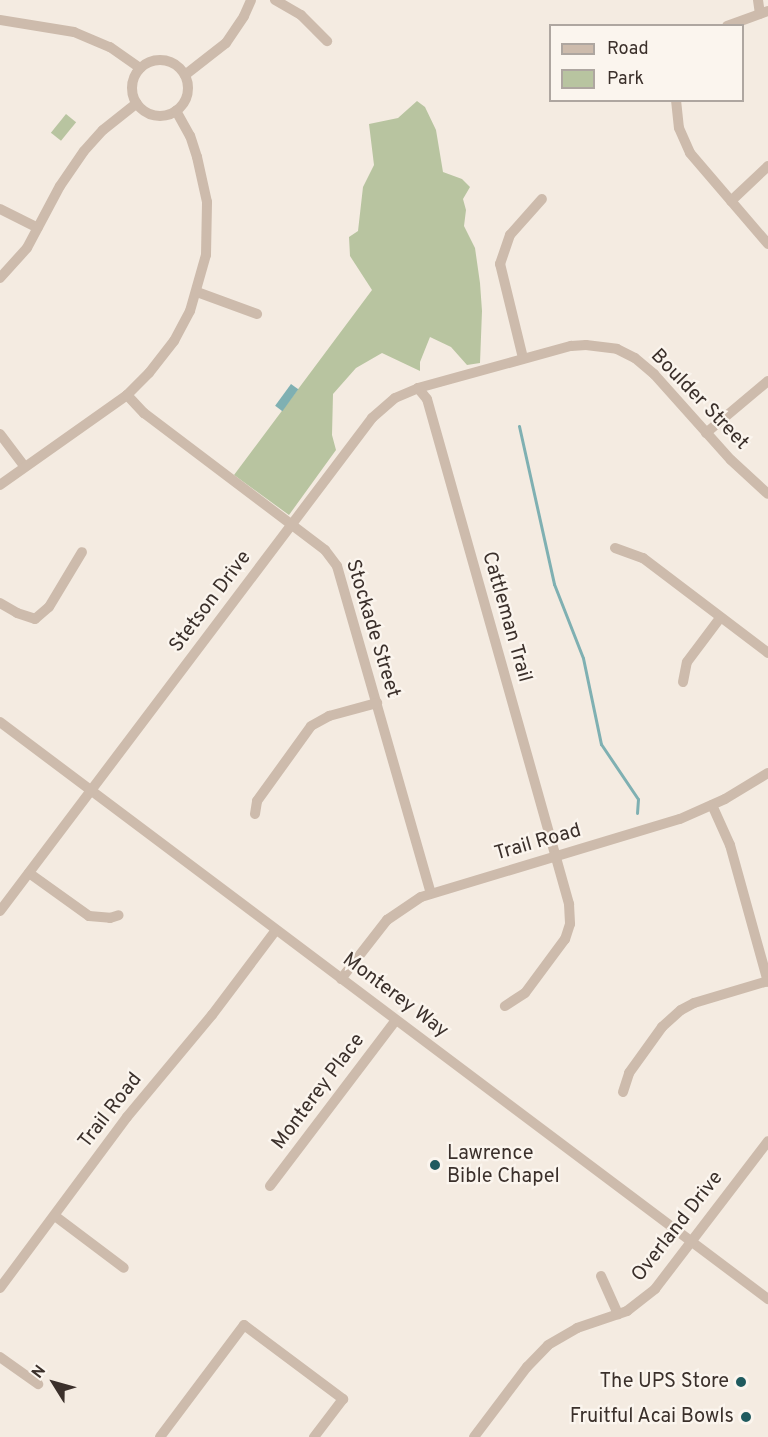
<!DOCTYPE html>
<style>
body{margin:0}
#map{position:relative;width:768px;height:1437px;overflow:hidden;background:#f4ebe1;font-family:Overpass,sans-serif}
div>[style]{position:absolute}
.green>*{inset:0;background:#b8c4a0;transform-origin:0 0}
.water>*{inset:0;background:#7fb0b2;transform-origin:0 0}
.stream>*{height:3px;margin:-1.5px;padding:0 1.5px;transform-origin:1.5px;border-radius:1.5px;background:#7fb0b2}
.minor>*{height:10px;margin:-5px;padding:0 5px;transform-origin:5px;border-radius:5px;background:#cdbbac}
.minor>.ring{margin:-5px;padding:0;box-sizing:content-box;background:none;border:10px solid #cdbbac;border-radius:50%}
.dots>*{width:16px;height:16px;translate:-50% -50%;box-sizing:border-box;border:3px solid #fbf5ee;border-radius:50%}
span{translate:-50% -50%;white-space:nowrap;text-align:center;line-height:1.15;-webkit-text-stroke:4.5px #fbf5ee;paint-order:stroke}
.street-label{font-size:20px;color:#3b302b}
.poi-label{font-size:20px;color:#3b302b}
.left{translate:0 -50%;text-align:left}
.right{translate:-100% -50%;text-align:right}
.legend{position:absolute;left:549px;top:24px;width:195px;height:78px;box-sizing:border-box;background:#fbf5ee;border:2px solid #aea6a0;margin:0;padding:8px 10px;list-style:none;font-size:18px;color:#3b302b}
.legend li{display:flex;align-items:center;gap:12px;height:30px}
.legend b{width:30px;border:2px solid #aea6a0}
.north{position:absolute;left:24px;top:1353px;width:60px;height:60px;-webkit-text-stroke:4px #fbf5ee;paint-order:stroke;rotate:307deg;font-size:16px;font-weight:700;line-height:24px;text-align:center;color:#3b302b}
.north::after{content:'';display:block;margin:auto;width:21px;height:27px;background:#3b302b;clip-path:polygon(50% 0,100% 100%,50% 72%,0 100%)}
</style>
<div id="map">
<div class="green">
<div style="clip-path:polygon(417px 101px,425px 107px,436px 130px,443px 172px,462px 179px,470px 187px,463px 199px,466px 210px,464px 226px,475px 248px,480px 283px,482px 311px,480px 363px,467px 365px,451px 347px,430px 337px,420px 362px,420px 371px,382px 353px,356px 368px,333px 394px,332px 435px,336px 450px,289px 515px,234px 475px,372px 290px,350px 256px,349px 237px,358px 231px,363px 187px,374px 165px,369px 124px,398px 118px)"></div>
<div style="left:66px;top:114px;width:13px;height:24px;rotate:39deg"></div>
</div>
<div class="water">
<div style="left:291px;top:384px;width:9px;height:27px;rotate:36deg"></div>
</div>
<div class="stream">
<div style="left:519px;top:426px;width:162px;rotate:77.5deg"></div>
<div style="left:554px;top:584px;width:79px;rotate:68.6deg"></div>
<div style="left:583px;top:658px;width:88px;rotate:78.2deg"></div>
<div style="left:601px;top:744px;width:66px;rotate:56.1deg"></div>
<div style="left:638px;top:799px;width:14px;rotate:94deg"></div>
</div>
<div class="minor">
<div style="left:275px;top:0;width:30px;rotate:30deg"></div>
<div style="left:301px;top:15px;width:37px;rotate:45deg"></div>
<div style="left:758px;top:0;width:14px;rotate:82deg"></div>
<div style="left:0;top:20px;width:75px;rotate:9.2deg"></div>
<div style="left:74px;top:32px;width:39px;rotate:23deg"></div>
<div style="left:110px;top:47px;width:37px;rotate:35deg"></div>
<div style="left:727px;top:26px;width:44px;rotate:-20.1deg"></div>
<div class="ring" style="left:132px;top:60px;width:46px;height:46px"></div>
<div style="left:185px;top:75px;width:52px;rotate:-38deg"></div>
<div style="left:226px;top:43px;width:32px;rotate:-56deg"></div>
<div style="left:244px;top:16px;width:17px;rotate:-66deg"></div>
<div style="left:676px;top:100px;width:28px;rotate:84deg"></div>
<div style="left:679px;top:128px;width:27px;rotate:66deg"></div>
<div style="left:690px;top:153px;width:120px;rotate:49.4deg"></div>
<div style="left:731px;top:201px;width:51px;rotate:-43.4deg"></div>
<div style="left:0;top:209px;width:42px;rotate:26.6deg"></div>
<div style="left:0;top:278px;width:40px;rotate:-48deg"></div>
<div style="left:27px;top:248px;width:70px;rotate:-62deg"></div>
<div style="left:60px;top:186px;width:42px;rotate:-55.6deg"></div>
<div style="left:84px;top:151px;width:28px;rotate:-48deg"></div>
<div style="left:103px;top:130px;width:43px;rotate:-38.5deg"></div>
<div style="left:197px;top:292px;width:64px;rotate:20.1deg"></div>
<div style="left:523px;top:358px;width:97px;rotate:-103.7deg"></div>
<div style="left:500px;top:264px;width:31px;rotate:-71deg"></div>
<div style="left:510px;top:235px;width:48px;rotate:-48.4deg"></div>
<div style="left:418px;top:388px;width:14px;rotate:51deg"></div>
<div style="left:427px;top:399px;width:525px;rotate:74.29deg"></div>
<div style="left:569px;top:904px;width:20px;rotate:87deg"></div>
<div style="left:570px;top:924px;width:16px;rotate:108deg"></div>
<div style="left:565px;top:939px;width:67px;rotate:126.5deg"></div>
<div style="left:525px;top:993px;width:24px;rotate:147deg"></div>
<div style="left:127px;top:395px;width:25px;rotate:47deg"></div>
<div style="left:144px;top:413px;width:227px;rotate:37.1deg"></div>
<div style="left:325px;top:550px;width:20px;rotate:53deg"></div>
<div style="left:337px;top:566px;width:340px;rotate:74deg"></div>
<div style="left:706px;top:433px;width:81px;rotate:-40deg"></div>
<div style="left:0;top:434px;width:41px;rotate:52.9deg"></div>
<div style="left:0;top:485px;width:156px;rotate:-35.3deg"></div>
<div style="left:127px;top:395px;width:31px;rotate:-45deg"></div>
<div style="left:149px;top:373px;width:41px;rotate:-52deg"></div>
<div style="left:174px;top:341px;width:34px;rotate:-62deg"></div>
<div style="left:190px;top:311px;width:58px;rotate:-74.1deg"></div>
<div style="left:206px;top:255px;width:53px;rotate:-88.9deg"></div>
<div style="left:207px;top:202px;width:46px;rotate:-102.5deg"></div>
<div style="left:197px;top:157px;width:22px;rotate:-108deg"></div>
<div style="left:190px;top:136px;width:29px;rotate:-119deg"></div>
<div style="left:615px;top:548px;width:30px;rotate:20deg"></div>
<div style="left:643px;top:558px;width:157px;rotate:37.2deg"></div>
<div style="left:0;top:603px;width:20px;rotate:30deg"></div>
<div style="left:17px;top:613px;width:19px;rotate:18deg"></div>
<div style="left:35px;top:619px;width:18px;rotate:-41deg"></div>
<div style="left:49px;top:607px;width:64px;rotate:-59deg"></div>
<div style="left:683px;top:682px;width:20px;rotate:-79deg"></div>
<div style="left:687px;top:662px;width:55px;rotate:-53.1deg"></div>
<div style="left:0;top:722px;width:961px;rotate:36.92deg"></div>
<div style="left:712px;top:805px;width:44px;rotate:65.8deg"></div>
<div style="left:730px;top:845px;width:142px;rotate:74.5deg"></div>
<div style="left:255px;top:814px;width:13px;rotate:-81deg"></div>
<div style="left:257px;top:801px;width:92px;rotate:-54.2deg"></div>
<div style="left:311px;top:726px;width:21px;rotate:-29deg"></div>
<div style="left:329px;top:716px;width:50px;rotate:-15.2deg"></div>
<div style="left:29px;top:873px;width:74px;rotate:35.6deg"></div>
<div style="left:89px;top:916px;width:21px;rotate:5deg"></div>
<div style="left:110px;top:918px;width:9px;rotate:-18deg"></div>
<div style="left:0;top:911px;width:618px;rotate:-52.96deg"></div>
<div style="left:372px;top:418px;width:30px;rotate:-41deg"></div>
<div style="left:395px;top:398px;width:25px;rotate:-23deg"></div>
<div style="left:418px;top:388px;width:159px;rotate:-15.4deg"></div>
<div style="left:571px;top:346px;width:15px;rotate:-4deg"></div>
<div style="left:586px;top:345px;width:31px;rotate:7deg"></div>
<div style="left:617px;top:349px;width:20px;rotate:27deg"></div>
<div style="left:635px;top:358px;width:25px;rotate:40deg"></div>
<div style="left:654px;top:374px;width:115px;rotate:48.2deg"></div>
<div style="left:731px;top:460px;width:50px;rotate:42.6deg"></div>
<div style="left:341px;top:979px;width:75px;rotate:-52.1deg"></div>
<div style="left:387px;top:920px;width:41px;rotate:-34.1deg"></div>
<div style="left:421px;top:897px;width:270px;rotate:-16.8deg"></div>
<div style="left:680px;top:819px;width:49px;rotate:-24deg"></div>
<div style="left:725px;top:799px;width:50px;rotate:-31.2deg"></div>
<div style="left:623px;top:1092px;width:20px;rotate:-72deg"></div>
<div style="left:629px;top:1073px;width:57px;rotate:-54.3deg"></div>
<div style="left:662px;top:1027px;width:25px;rotate:-42deg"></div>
<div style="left:681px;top:1010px;width:15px;rotate:-28deg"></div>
<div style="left:694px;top:1003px;width:77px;rotate:-16.6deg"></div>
<div style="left:270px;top:1186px;width:208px;rotate:-52.8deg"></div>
<div style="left:55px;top:1216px;width:86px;rotate:37deg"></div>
<div style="left:601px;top:1276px;width:42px;rotate:65.9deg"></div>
<div style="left:0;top:1288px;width:213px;rotate:-53.4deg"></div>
<div style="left:127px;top:1117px;width:133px;rotate:-50.2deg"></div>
<div style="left:212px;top:1015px;width:106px;rotate:-53deg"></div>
<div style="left:0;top:1357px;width:47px;rotate:35.4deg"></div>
<div style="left:160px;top:1437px;width:140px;rotate:-53.1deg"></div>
<div style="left:244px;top:1325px;width:124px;rotate:36.8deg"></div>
<div style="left:343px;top:1399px;width:48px;rotate:127.3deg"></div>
<div style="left:474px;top:1437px;width:88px;rotate:-52.9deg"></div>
<div style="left:527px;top:1367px;width:30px;rotate:-46deg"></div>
<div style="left:548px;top:1345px;width:34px;rotate:-30deg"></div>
<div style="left:577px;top:1328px;width:53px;rotate:-18.8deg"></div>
<div style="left:627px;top:1311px;width:36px;rotate:-38deg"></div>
<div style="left:655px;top:1289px;width:186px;rotate:-52.6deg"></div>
</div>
<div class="dots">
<div style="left:435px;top:1165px;background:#1f5a5e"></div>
<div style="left:741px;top:1382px;background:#1f5a5e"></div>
<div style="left:746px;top:1417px;background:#1f5a5e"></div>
</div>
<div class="street-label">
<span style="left:699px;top:400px;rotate:46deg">Boulder Street</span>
<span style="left:211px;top:602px;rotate:-53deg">Stetson Drive</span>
<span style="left:506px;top:617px;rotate:74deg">Cattleman Trail</span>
<span style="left:372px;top:629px;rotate:73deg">Stockade Street</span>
<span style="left:538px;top:843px;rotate:-16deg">Trail Road</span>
<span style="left:395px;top:996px;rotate:37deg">Monterey Way</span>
<span style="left:319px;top:1092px;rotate:-53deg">Monterey Place</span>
<span style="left:111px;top:1111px;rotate:-52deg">Trail Road</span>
<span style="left:678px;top:1227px;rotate:-52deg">Overland Drive</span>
</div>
<div class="poi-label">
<span class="left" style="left:447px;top:1166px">Lawrence<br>Bible Chapel</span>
<span class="right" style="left:729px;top:1382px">The UPS Store</span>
<span class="right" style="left:734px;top:1417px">Fruitful Acai Bowls</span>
</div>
<ul class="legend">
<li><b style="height:8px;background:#cdbbac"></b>Road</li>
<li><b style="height:16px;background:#b8c4a0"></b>Park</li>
</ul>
<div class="north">N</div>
</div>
